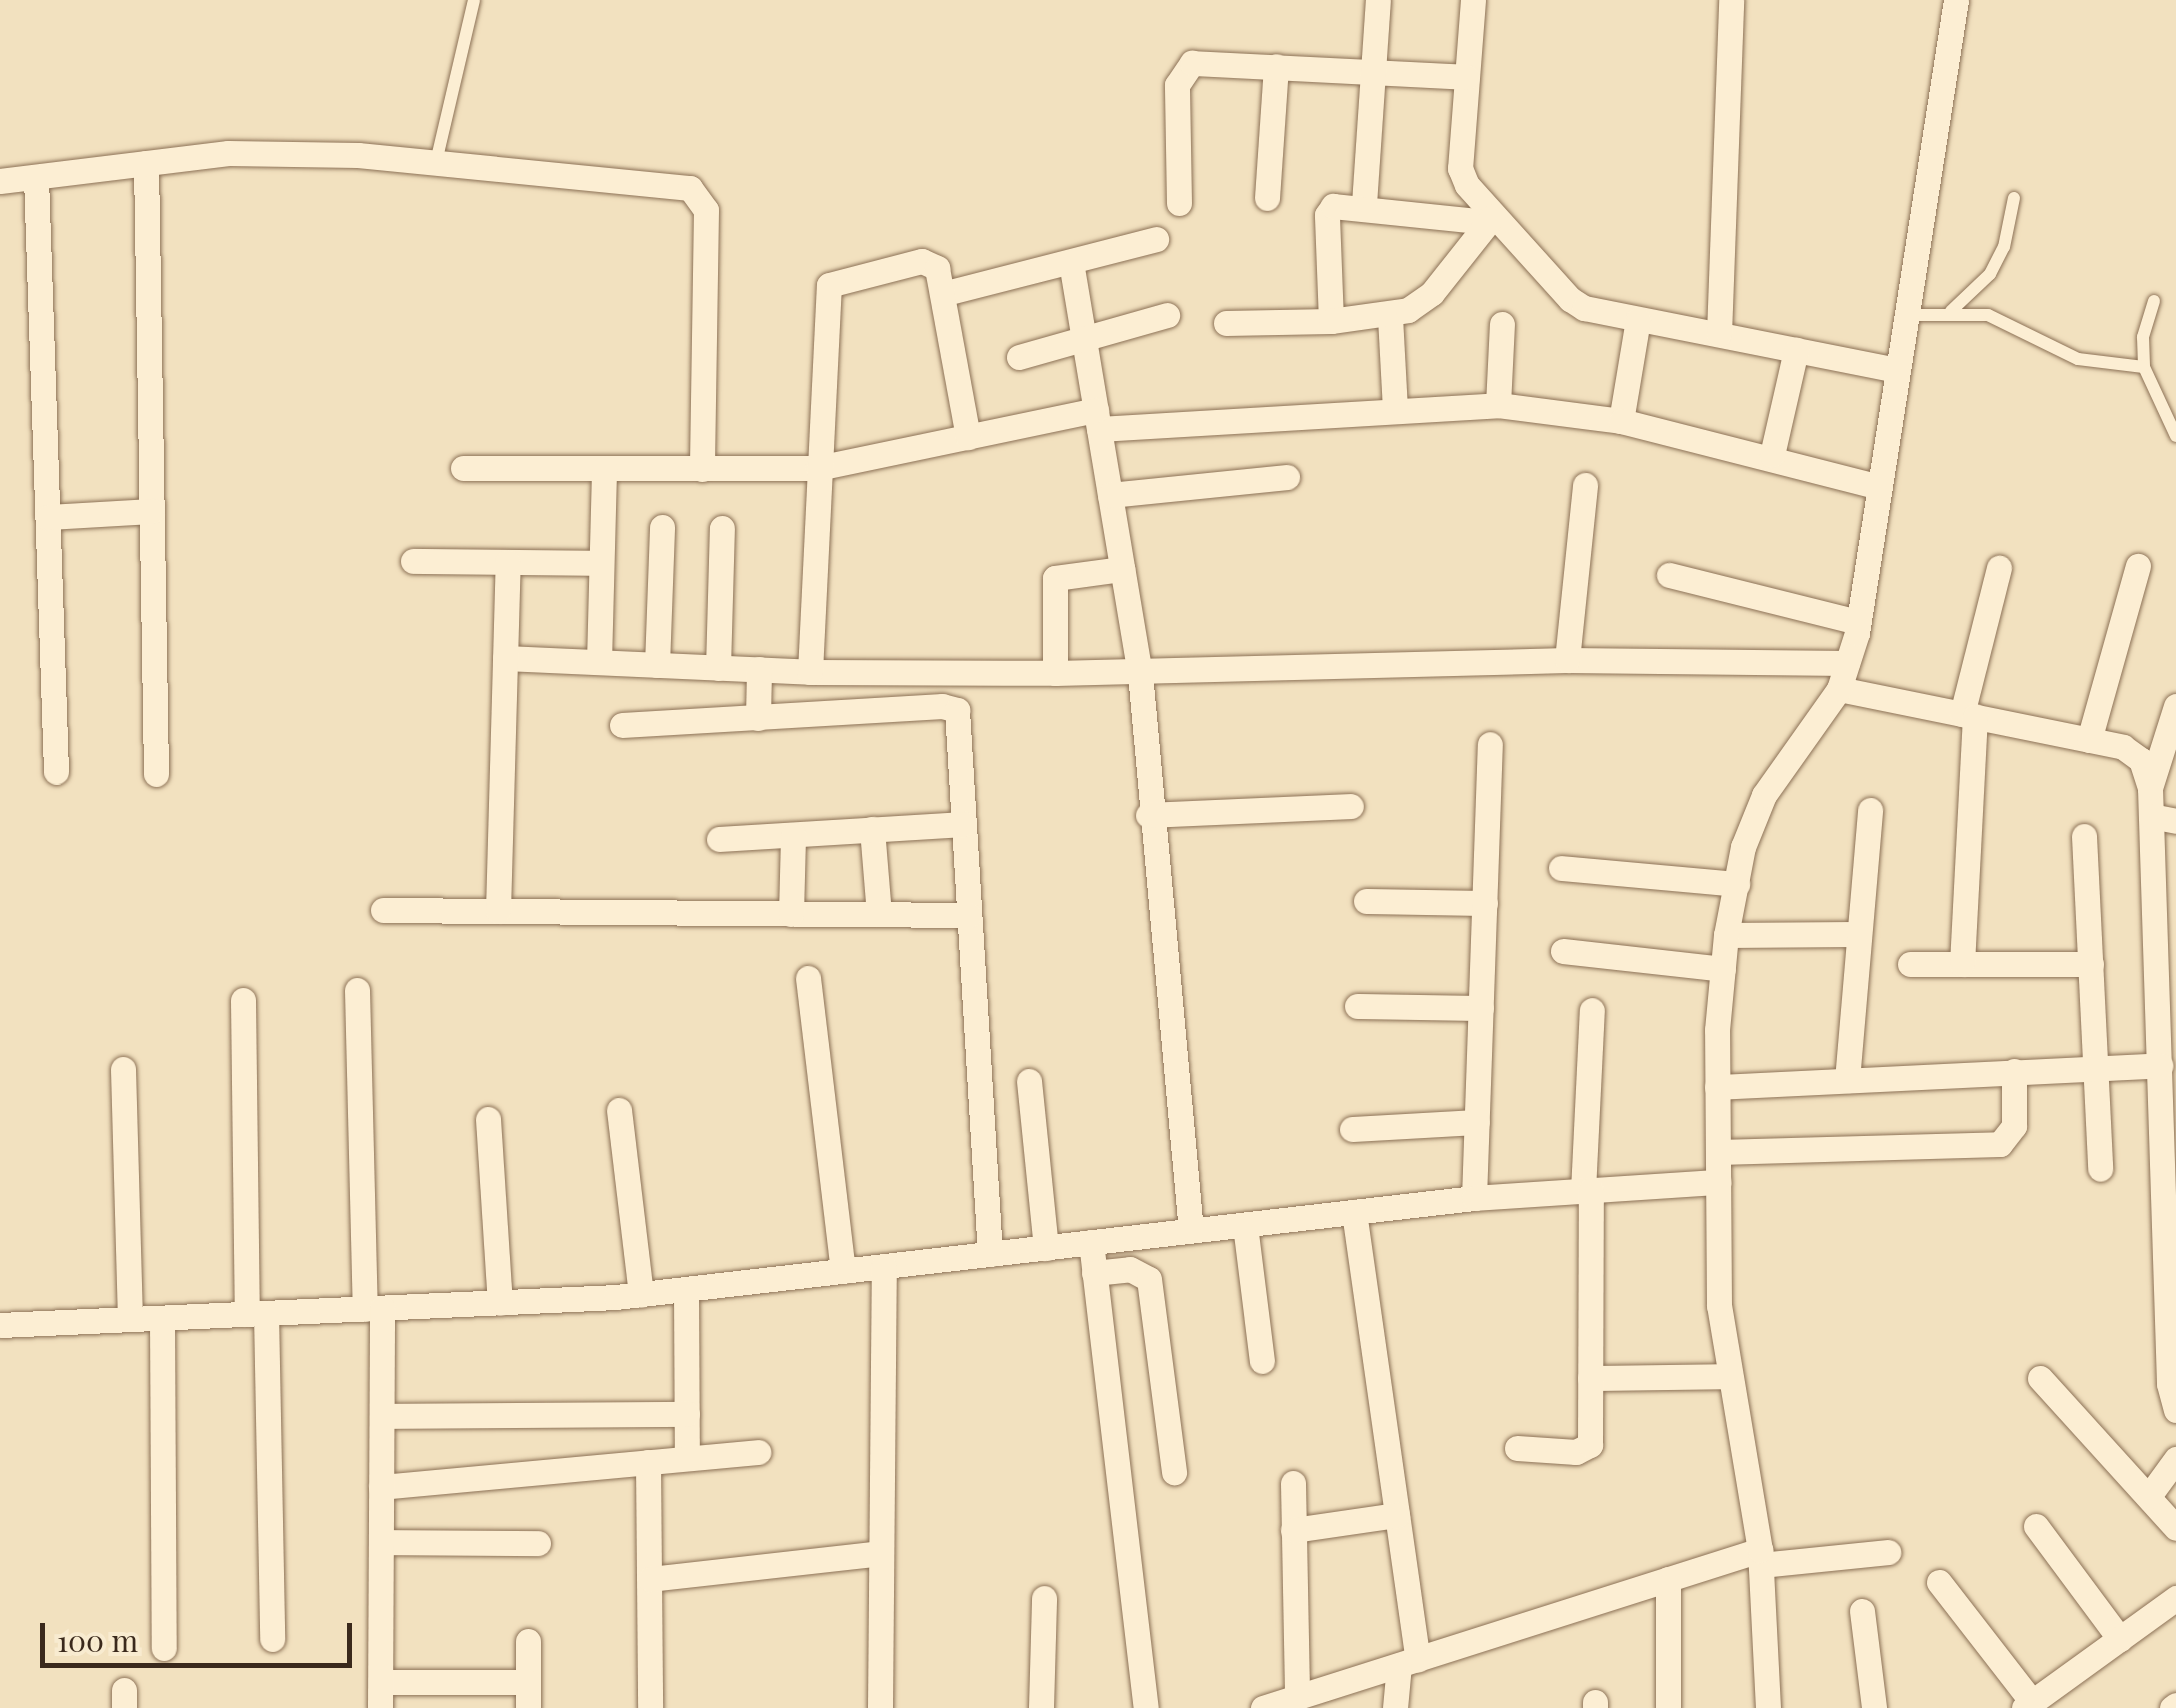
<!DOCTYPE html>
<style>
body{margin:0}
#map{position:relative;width:2176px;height:1708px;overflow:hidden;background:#f2e1bf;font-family:"Playfair Display",serif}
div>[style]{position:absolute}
.roads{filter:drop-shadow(0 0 2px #8c7156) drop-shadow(0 0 2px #8c7156)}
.lane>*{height:12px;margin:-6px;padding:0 6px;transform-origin:6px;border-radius:6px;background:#fceed3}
.street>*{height:25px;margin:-12.5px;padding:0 12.5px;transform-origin:12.5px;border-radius:12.5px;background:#fceed3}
span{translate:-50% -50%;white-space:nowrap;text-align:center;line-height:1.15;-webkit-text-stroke:10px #f8ebd0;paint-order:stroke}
.scale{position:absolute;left:40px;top:1623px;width:312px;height:45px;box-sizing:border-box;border:5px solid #3a291c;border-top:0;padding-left:12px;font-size:30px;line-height:35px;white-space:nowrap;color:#3a291c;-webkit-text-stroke:8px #f8ebd0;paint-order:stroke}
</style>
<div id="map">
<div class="roads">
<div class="lane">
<div style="left:436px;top:162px;width:166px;rotate:-76.8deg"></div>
<div style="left:2154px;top:301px;width:38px;rotate:107deg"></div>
<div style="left:2143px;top:337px;width:30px;rotate:88deg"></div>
<div style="left:2144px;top:367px;width:76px;rotate:65.1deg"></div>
<div style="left:1951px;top:311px;width:54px;rotate:-43.5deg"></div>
<div style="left:1990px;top:274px;width:30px;rotate:-63deg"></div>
<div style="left:2004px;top:247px;width:50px;rotate:-78.5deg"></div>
<div style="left:1907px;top:315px;width:81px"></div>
<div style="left:1988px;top:315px;width:100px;rotate:26.1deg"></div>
<div style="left:2078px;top:359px;width:66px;rotate:6.9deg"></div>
</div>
<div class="street">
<div style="left:1473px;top:0;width:169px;rotate:94.4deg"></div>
<div style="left:1460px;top:168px;width:18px;rotate:68deg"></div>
<div style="left:1467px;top:185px;width:154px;rotate:47.9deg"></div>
<div style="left:1570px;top:299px;width:17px;rotate:33deg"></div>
<div style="left:1584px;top:308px;width:318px;rotate:11.2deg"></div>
<div style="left:146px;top:163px;width:611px;rotate:89.06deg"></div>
<div style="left:36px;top:177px;width:595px;rotate:88.07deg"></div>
<div style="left:0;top:181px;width:230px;rotate:-7deg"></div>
<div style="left:228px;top:153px;width:130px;rotate:0.9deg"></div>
<div style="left:358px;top:155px;width:334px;rotate:5.7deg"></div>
<div style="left:690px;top:188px;width:27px;rotate:54deg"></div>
<div style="left:706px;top:210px;width:259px;rotate:90.9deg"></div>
<div style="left:1267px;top:198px;width:132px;rotate:-86.1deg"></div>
<div style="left:1179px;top:203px;width:118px;rotate:-91deg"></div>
<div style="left:1177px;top:85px;width:27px;rotate:-56deg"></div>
<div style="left:1192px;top:63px;width:275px;rotate:2.9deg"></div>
<div style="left:1364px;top:204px;width:204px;rotate:-86.1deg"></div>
<div style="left:1071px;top:262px;width:417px;rotate:80.5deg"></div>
<div style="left:1140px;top:673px;width:560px;rotate:84.78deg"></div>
<div style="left:946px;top:293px;width:217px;rotate:-14.4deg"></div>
<div style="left:1390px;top:317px;width:93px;rotate:86.9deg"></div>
<div style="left:1331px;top:321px;width:106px;rotate:-92.2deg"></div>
<div style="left:1327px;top:215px;width:11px;rotate:-56deg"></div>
<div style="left:1333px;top:206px;width:156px;rotate:5.9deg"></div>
<div style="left:1226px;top:323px;width:105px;rotate:-1.1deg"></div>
<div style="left:1331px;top:321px;width:78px;rotate:-8.1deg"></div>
<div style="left:1408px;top:310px;width:29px;rotate:-35deg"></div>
<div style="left:1432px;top:293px;width:98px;rotate:-51.6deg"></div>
<div style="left:1719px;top:334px;width:334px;rotate:-87.9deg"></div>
<div style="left:1019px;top:357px;width:154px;rotate:-15.8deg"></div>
<div style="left:1498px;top:405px;width:81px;rotate:-87.2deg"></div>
<div style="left:1621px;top:421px;width:103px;rotate:-80.5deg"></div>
<div style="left:1099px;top:429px;width:400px;rotate:-3.4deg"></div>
<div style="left:1498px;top:405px;width:124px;rotate:7.4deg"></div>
<div style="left:1621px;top:421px;width:266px;rotate:14.3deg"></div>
<div style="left:1772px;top:455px;width:108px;rotate:-77.1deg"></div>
<div style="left:463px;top:468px;width:355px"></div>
<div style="left:818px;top:468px;width:284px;rotate:-11.8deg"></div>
<div style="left:1110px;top:495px;width:178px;rotate:-5.8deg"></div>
<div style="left:48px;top:517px;width:104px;rotate:-3.3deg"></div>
<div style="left:413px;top:561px;width:188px;rotate:0.6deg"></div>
<div style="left:1669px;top:575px;width:195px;rotate:14deg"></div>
<div style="left:505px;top:658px;width:305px;rotate:2.6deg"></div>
<div style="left:810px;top:672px;width:245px;rotate:0.2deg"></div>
<div style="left:1055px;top:673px;width:512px;rotate:-1.45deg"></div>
<div style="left:1567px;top:660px;width:280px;rotate:0.6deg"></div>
<div style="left:1567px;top:660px;width:176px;rotate:-84.1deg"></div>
<div style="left:599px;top:662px;width:194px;rotate:-88.5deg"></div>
<div style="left:657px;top:665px;width:138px;rotate:-87.9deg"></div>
<div style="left:718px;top:668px;width:140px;rotate:-88.4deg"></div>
<div style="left:810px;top:672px;width:387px;rotate:-87.2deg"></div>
<div style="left:829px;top:285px;width:96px;rotate:-14.5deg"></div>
<div style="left:922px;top:261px;width:17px;rotate:25deg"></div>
<div style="left:937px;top:268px;width:172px;rotate:79.6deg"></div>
<div style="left:1055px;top:673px;width:95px;rotate:-90deg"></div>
<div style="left:1055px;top:578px;width:68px;rotate:-7.7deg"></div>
<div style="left:1839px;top:689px;width:290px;rotate:11.5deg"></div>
<div style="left:2123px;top:747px;width:22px;rotate:36deg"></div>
<div style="left:2141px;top:760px;width:29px;rotate:72deg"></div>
<div style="left:2150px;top:788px;width:596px;rotate:88.17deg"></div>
<div style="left:2169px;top:1384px;width:27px;rotate:75deg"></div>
<div style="left:1962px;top:714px;width:151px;rotate:-75.8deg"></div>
<div style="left:758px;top:718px;width:49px;rotate:-88.8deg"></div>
<div style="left:622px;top:725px;width:321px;rotate:-3.4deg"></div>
<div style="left:942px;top:706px;width:16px;rotate:15deg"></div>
<div style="left:957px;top:710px;width:545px;rotate:86.53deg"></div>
<div style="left:2089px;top:740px;width:181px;rotate:-74.3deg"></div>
<div style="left:2150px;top:788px;width:86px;rotate:-72.4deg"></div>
<div style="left:1148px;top:815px;width:203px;rotate:-2.5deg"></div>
<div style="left:2151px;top:816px;width:25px;rotate:11deg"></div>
<div style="left:872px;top:829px;width:85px;rotate:85.3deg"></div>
<div style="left:2084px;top:836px;width:333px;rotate:87.2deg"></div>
<div style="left:719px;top:839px;width:245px;rotate:-3.5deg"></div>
<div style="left:1561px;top:868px;width:177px;rotate:5.2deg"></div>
<div style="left:1366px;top:901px;width:119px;rotate:1deg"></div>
<div style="left:383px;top:910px;width:586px;rotate:0.49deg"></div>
<div style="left:498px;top:911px;width:349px;rotate:-88.4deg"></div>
<div style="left:791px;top:914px;width:79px;rotate:-88.5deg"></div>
<div style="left:1726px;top:935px;width:129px;rotate:-0.4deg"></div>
<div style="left:1563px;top:951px;width:161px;rotate:6.4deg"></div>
<div style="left:1910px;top:964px;width:181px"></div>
<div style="left:1962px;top:964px;width:248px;rotate:-87deg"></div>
<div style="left:808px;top:978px;width:295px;rotate:83.2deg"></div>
<div style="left:357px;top:990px;width:319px;rotate:88.6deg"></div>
<div style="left:243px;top:1000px;width:314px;rotate:89.3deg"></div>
<div style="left:1357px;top:1006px;width:124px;rotate:0.9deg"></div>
<div style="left:123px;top:1069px;width:250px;rotate:88.4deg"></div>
<div style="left:1847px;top:1080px;width:271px;rotate:-85.1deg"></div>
<div style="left:1029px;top:1081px;width:168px;rotate:84.2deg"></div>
<div style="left:1717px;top:1087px;width:444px;rotate:-2.8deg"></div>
<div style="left:619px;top:1110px;width:186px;rotate:83.2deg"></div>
<div style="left:488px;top:1119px;width:184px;rotate:86.3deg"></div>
<div style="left:1352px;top:1129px;width:125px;rotate:-3.2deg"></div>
<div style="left:1718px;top:1152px;width:282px;rotate:-1.6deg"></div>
<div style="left:2000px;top:1144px;width:23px;rotate:-52deg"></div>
<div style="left:2014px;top:1126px;width:55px;rotate:-90deg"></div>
<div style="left:1583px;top:1191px;width:181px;rotate:-87.2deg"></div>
<div style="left:1474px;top:1198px;width:454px;rotate:-88deg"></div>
<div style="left:1354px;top:1212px;width:452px;rotate:81.9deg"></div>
<div style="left:1245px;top:1225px;width:137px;rotate:82.9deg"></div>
<div style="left:1091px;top:1242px;width:469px;rotate:83.3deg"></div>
<div style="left:1094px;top:1273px;width:36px;rotate:-6deg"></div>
<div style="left:1130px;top:1269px;width:21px;rotate:28deg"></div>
<div style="left:1149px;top:1279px;width:195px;rotate:82.6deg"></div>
<div style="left:686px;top:1289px;width:169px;rotate:89.7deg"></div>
<div style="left:266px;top:1313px;width:326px;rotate:88.9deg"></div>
<div style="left:162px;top:1318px;width:330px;rotate:89.7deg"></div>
<div style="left:0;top:1325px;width:617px;rotate:-2.6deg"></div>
<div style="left:616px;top:1297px;width:864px;rotate:-6.58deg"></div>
<div style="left:1474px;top:1198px;width:245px;rotate:-3.8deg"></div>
<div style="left:1590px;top:1378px;width:138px;rotate:-0.8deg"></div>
<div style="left:2040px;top:1378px;width:202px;rotate:47.8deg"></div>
<div style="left:382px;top:1416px;width:305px;rotate:-0.4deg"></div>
<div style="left:1517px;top:1448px;width:59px;rotate:3.9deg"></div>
<div style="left:1576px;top:1452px;width:16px;rotate:-27deg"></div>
<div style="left:1590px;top:1445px;width:255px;rotate:-89.8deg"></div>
<div style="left:648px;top:1462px;width:246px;rotate:89.5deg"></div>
<div style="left:1293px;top:1483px;width:214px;rotate:88.9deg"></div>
<div style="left:381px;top:1487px;width:379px;rotate:-5.3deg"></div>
<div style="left:2149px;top:1496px;width:46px;rotate:-53.9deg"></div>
<div style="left:2036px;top:1526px;width:141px;rotate:53.4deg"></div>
<div style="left:1293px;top:1530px;width:105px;rotate:-8.2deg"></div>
<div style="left:381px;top:1542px;width:157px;rotate:0.4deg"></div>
<div style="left:1761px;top:1565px;width:128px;rotate:-5.8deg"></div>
<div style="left:650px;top:1579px;width:232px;rotate:-6.4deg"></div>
<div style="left:1668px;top:1579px;width:129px;rotate:90deg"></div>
<div style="left:1939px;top:1582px;width:152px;rotate:52.2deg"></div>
<div style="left:1862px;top:1611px;width:98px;rotate:82.9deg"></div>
<div style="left:528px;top:1641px;width:67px;rotate:90deg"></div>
<div style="left:381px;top:1682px;width:147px"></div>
<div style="left:124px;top:1708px;width:18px;rotate:-90deg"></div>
<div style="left:380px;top:1708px;width:400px;rotate:-89.7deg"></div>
<div style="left:880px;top:1708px;width:442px;rotate:-89.5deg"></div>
<div style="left:1041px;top:1708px;width:110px;rotate:-88.4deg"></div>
<div style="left:1263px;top:1708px;width:522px;rotate:-17.64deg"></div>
<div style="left:1395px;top:1708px;width:43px;rotate:-84.7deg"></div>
<div style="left:1595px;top:1708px;width:6px;rotate:-90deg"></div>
<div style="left:1768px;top:1708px;width:158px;rotate:-92.9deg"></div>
<div style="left:1760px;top:1550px;width:247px;rotate:-99.5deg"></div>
<div style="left:1719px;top:1306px;width:276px;rotate:-90.4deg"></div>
<div style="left:1717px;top:1030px;width:95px;rotate:-84.6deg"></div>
<div style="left:1726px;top:935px;width:90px;rotate:-79.1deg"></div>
<div style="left:1743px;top:847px;width:56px;rotate:-68deg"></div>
<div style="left:1764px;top:795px;width:130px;rotate:-54.7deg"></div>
<div style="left:1839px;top:689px;width:59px;rotate:-72.2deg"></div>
<div style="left:1857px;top:633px;width:641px;rotate:-81.11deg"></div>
<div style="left:2024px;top:1708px;width:188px;rotate:-35.9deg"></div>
<div style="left:2172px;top:1708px;width:5px;rotate:-37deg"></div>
</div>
</div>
<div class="scale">100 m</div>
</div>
